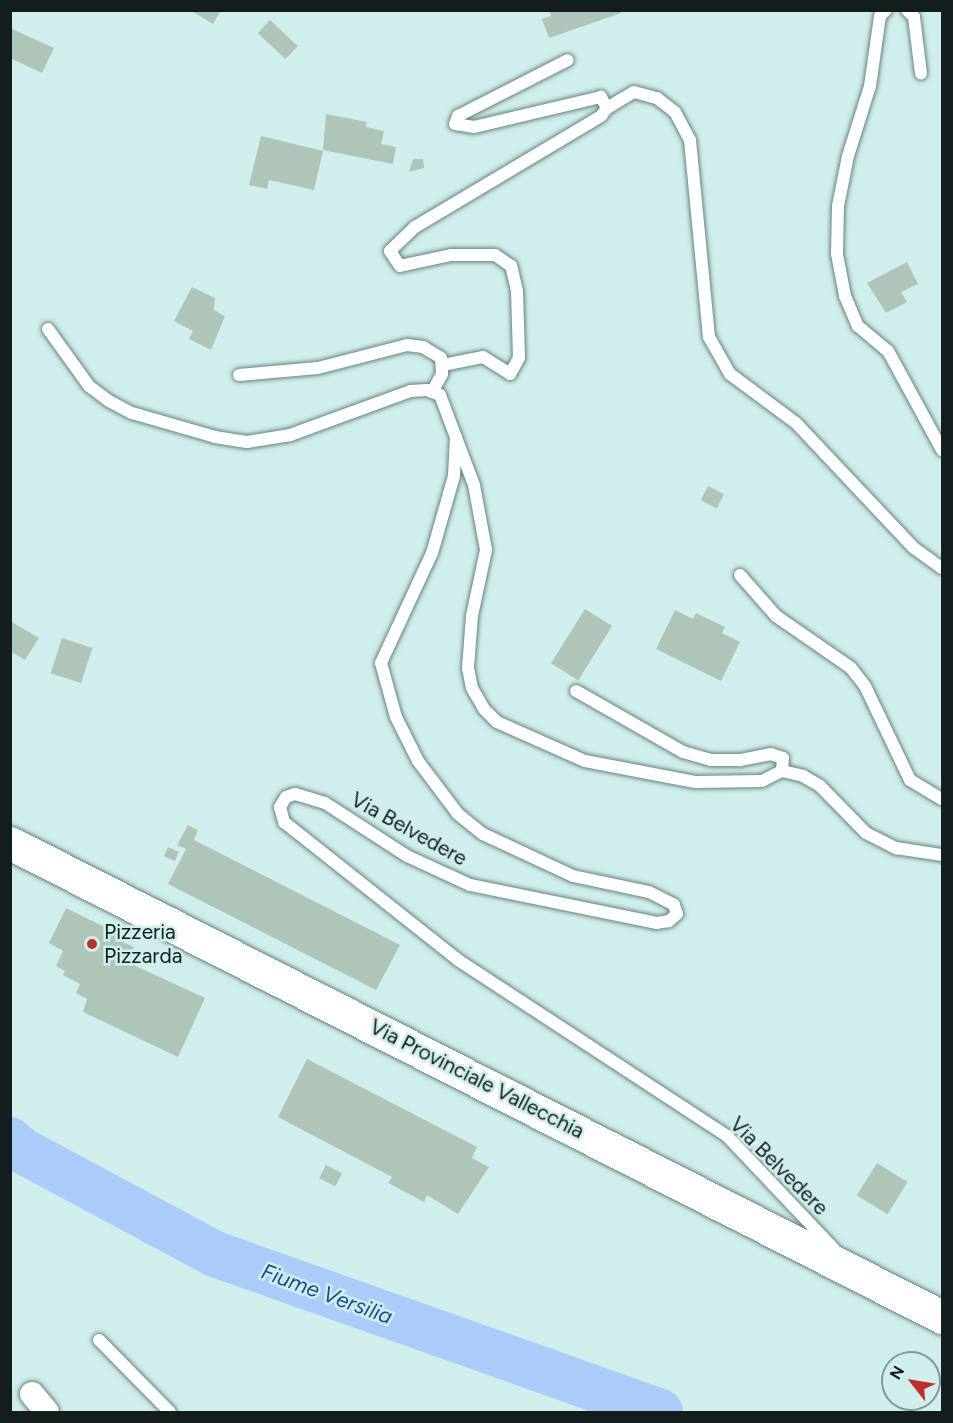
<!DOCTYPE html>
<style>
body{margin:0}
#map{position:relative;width:953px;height:1423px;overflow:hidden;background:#d0eeeb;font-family:Figtree,sans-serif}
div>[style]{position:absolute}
.river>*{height:46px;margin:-23px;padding:0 23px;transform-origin:23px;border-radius:23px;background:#abccf9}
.building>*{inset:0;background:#afc5b7;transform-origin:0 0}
.roads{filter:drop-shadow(0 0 2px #688381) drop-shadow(0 0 2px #688381)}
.lane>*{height:12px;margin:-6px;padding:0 6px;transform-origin:6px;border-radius:6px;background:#fff}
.street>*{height:24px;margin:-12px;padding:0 12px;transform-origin:12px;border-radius:12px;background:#fff}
.secondary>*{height:33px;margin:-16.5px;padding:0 16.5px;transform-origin:16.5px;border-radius:16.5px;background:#fff}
.dots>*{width:16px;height:16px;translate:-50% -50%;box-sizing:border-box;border:3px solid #d0eeeb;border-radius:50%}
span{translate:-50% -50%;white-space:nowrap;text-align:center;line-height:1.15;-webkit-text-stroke:5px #d0eeeb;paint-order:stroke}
.street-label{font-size:21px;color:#131d1d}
.poi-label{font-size:21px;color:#131d1d}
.left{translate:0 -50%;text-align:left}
.water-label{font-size:22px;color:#1a4d8f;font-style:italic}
.frame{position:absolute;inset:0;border:12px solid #131d1d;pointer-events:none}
.north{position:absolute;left:881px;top:1351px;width:60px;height:60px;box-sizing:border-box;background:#d0eeeb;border:2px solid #849a99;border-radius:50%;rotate:301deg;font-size:16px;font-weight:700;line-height:24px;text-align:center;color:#131d1d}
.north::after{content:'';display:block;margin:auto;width:21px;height:27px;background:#be2f2f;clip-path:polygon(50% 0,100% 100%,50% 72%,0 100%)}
</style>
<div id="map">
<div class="river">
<div style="left:10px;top:1140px;width:15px;rotate:42deg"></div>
<div style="left:21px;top:1150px;width:220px;rotate:28.2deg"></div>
<div style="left:215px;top:1254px;width:472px;rotate:19.5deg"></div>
</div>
<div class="building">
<div style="clip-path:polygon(190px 10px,221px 10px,213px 24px)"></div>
<div style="clip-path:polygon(549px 10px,620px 10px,621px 13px,549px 38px,542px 19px,551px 16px)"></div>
<div style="left:270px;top:20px;width:38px;height:18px;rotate:43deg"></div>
<div style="clip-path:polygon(10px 28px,54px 48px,42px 73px,10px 58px)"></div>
<div style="clip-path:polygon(326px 114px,367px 122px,366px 127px,384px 131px,381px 144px,396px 147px,393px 164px,323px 150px)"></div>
<div style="clip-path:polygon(261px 136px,323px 151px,314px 190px,269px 180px,267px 189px,249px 185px)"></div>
<div style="clip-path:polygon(413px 159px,423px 159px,424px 168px,409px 172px)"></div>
<div style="clip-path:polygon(907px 262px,918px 284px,901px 292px,907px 302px,886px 313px,867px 283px)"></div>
<div style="clip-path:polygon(192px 287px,215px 298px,214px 310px,225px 316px,211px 350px,189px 339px,193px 331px,174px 321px)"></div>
<div style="left:708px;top:486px;width:18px;height:16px;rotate:27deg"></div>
<div style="left:585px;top:609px;width:32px;height:64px;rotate:32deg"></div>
<div style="clip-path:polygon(675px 610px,693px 619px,696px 613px,725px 627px,722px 633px,740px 642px,721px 681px,656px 649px)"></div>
<div style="clip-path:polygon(10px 621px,39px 638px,25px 660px,10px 651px)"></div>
<div style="left:62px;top:638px;width:32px;height:37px;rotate:18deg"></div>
<div style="clip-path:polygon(188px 825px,198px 830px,194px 840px,400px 945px,376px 990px,168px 884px,186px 849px,177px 845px)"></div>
<div style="left:168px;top:847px;width:12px;height:10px;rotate:24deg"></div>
<div style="clip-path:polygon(66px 908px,121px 935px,118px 940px,134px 947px,127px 962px,205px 998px,178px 1057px,83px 1012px,87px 999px,76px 993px,80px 984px,63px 975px,65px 971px,56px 966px,63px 951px,49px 943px)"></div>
<div style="clip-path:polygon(307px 1059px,477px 1147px,472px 1158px,489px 1167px,458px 1214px,427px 1195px,424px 1202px,388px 1183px,392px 1177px,278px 1117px)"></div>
<div style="left:877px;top:1163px;width:36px;height:38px;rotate:32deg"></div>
<div style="left:326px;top:1165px;width:18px;height:15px;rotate:27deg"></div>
</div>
<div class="roads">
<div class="lane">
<div style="left:886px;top:10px;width:8px;rotate:135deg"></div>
<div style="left:880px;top:16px;width:71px;rotate:98.1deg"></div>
<div style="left:870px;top:86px;width:73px;rotate:107.4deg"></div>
<div style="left:848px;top:156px;width:51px;rotate:101.3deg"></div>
<div style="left:838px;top:206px;width:48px;rotate:91.2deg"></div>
<div style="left:837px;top:254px;width:43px;rotate:79.2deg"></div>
<div style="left:845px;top:296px;width:33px;rotate:67deg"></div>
<div style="left:858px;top:326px;width:39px;rotate:40deg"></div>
<div style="left:888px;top:351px;width:113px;rotate:61.4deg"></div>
<div style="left:907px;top:10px;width:10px;rotate:45deg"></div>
<div style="left:914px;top:17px;width:57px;rotate:83deg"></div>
<div style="left:607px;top:108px;width:31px;rotate:-31deg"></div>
<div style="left:634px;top:92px;width:24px;rotate:15deg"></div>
<div style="left:657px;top:98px;width:23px;rotate:38deg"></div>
<div style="left:675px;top:112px;width:32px;rotate:62deg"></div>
<div style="left:690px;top:140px;width:198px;rotate:84.5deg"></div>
<div style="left:709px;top:337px;width:43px;rotate:60.4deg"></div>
<div style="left:730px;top:374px;width:82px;rotate:36.6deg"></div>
<div style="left:796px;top:423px;width:172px;rotate:46.7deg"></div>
<div style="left:914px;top:548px;width:34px;rotate:36deg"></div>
<div style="left:48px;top:329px;width:70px;rotate:54.3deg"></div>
<div style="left:89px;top:386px;width:25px;rotate:37deg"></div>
<div style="left:109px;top:401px;width:26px;rotate:28deg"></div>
<div style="left:132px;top:413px;width:86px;rotate:16.1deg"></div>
<div style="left:215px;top:437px;width:32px;rotate:9deg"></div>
<div style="left:247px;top:442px;width:44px;rotate:-9.2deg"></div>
<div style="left:290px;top:435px;width:128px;rotate:-20.1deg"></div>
<div style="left:410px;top:391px;width:17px;rotate:-3deg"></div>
<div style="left:427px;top:390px;width:14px;rotate:21deg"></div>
<div style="left:440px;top:395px;width:96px;rotate:69.3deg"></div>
<div style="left:474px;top:485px;width:66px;rotate:79.5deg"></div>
<div style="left:486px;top:550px;width:67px;rotate:102deg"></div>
<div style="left:472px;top:616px;width:52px;rotate:94.4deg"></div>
<div style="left:468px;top:668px;width:20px;rotate:79deg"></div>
<div style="left:472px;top:688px;width:24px;rotate:60deg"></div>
<div style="left:484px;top:709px;width:18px;rotate:45deg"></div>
<div style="left:497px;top:722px;width:96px;rotate:23.9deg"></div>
<div style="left:585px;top:761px;width:112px;rotate:10.8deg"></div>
<div style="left:695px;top:782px;width:67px;rotate:-0.9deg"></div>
<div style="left:762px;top:781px;width:22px;rotate:-27deg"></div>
<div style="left:782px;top:771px;width:13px;rotate:-86deg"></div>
<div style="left:783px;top:758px;width:13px;rotate:-162deg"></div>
<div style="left:771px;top:754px;width:33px;rotate:169deg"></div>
<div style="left:739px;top:760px;width:28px;rotate:180deg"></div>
<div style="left:711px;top:760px;width:29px;rotate:-164deg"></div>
<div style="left:683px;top:752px;width:123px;rotate:-150.3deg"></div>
<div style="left:443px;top:365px;width:41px;rotate:-11.3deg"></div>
<div style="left:483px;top:357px;width:32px;rotate:32deg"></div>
<div style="left:510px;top:374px;width:18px;rotate:-61deg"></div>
<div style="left:519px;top:358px;width:67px;rotate:-91.7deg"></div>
<div style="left:517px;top:291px;width:26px;rotate:-103deg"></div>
<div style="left:511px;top:266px;width:19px;rotate:-145deg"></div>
<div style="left:495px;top:255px;width:44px;rotate:180deg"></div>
<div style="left:451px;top:255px;width:52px;rotate:167.8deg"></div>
<div style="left:400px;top:266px;width:18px;rotate:-124deg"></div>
<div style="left:390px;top:251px;width:35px;rotate:-44deg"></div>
<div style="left:415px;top:227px;width:217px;rotate:-30.8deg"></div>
<div style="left:601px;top:116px;width:10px;rotate:-53deg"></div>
<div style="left:607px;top:108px;width:13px;rotate:-119deg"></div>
<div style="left:601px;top:97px;width:130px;rotate:166.7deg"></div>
<div style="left:474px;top:127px;width:19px;rotate:-171deg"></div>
<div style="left:455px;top:124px;width:9px;rotate:-69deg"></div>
<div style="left:458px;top:116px;width:123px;rotate:-27deg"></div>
<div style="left:239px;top:375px;width:79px;rotate:-5.1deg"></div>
<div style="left:318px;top:368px;width:92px;rotate:-14.5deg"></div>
<div style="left:407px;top:345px;width:16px;rotate:7deg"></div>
<div style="left:423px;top:347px;width:21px;rotate:31deg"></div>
<div style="left:441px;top:358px;width:16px;rotate:86deg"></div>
<div style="left:442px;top:374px;width:21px;rotate:119deg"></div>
<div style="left:456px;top:437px;width:39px;rotate:93deg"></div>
<div style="left:454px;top:476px;width:80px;rotate:105.9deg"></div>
<div style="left:432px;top:553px;width:121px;rotate:114.9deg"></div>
<div style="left:381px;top:663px;width:56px;rotate:74.5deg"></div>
<div style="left:396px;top:717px;width:49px;rotate:63.4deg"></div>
<div style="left:418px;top:761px;width:66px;rotate:53deg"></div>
<div style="left:458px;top:814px;width:32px;rotate:39deg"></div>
<div style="left:483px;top:834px;width:99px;rotate:25deg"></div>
<div style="left:573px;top:876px;width:78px;rotate:11.9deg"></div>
<div style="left:649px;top:892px;width:28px;rotate:27deg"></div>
<div style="left:674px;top:905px;width:9px;rotate:72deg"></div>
<div style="left:677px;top:914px;width:11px;rotate:139deg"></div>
<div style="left:669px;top:921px;width:12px;rotate:171deg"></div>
<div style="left:657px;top:923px;width:191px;rotate:-168.5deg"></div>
<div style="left:470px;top:885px;width:69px;rotate:-155.3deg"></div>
<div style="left:407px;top:856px;width:98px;rotate:-147.1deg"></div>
<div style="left:325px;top:803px;width:31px;rotate:-163deg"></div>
<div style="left:295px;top:794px;width:9px;rotate:162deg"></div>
<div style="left:286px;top:797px;width:12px;rotate:121deg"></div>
<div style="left:280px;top:807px;width:16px;rotate:75deg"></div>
<div style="left:284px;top:822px;width:222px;rotate:38.4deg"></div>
<div style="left:458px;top:960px;width:321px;rotate:33.2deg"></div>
<div style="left:727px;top:1136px;width:156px;rotate:46.6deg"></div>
<div style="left:740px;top:575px;width:55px;rotate:48.7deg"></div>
<div style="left:776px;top:616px;width:91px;rotate:34.7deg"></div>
<div style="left:851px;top:668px;width:23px;rotate:52deg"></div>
<div style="left:865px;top:686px;width:104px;rotate:64.4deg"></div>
<div style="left:910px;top:780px;width:37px;rotate:31deg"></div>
<div style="left:782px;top:771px;width:22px;rotate:13deg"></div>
<div style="left:803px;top:776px;width:20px;rotate:30deg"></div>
<div style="left:820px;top:786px;width:66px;rotate:45.6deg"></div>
<div style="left:866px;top:833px;width:34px;rotate:27deg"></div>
<div style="left:896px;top:848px;width:47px;rotate:8.7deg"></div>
<div style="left:99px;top:1340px;width:101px;rotate:45.4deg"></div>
</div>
<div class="street">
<div style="left:32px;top:1394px;width:23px;rotate:50deg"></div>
</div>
<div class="secondary">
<div style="left:10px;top:843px;width:1046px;rotate:26.96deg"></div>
</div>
</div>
<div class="dots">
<div style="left:92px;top:944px;background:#be2f2f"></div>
</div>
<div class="street-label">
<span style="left:409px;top:829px;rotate:29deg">Via Belvedere</span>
<span style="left:477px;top:1079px;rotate:27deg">Via Provinciale Vallecchia</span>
<span style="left:779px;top:1166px;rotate:45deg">Via Belvedere</span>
</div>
<div class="poi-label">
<span class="left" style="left:104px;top:944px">Pizzeria<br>Pizzarda</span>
</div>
<div class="water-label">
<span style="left:327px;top:1294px;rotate:20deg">Fiume Versilia</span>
</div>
<div class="frame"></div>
<div class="north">N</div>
</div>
